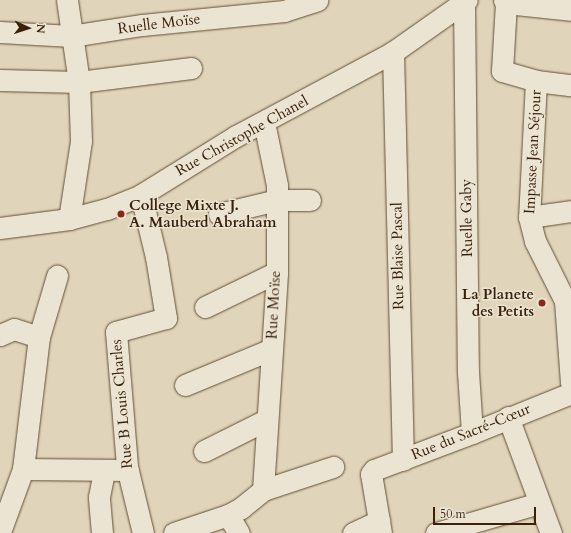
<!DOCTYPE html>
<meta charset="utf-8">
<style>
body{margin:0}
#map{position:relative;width:571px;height:533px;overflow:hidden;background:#e0d5ba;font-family:Cardo,serif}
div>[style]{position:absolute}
.roads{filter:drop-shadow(0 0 1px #634e36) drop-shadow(0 0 1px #634e36)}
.minor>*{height:21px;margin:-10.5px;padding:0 10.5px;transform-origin:10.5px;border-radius:10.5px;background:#ebe4d2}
.dots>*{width:11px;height:11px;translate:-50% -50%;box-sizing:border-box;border:2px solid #ebe4d2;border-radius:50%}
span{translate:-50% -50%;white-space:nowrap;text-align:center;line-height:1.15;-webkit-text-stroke:3px #ebe4d2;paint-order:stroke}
.street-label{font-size:15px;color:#39210a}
.poi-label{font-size:15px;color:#39210a;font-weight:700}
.left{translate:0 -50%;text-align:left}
.right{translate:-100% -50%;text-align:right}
.north{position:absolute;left:8px;top:8px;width:40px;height:40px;-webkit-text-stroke:3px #ebe4d2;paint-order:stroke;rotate:93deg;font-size:11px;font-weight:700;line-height:16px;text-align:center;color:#39210a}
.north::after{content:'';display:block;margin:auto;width:14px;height:18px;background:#39210a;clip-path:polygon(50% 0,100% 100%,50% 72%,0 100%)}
.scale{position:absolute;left:433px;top:507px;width:103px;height:18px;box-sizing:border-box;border:2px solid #39210a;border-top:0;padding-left:5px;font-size:12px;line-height:14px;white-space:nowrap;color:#39210a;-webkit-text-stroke:3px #ebe4d2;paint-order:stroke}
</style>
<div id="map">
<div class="roads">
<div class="minor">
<div style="left:67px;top:0;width:83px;rotate:81.7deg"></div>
<div style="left:79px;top:82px;width:59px;rotate:88.1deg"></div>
<div style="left:81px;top:141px;width:79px;rotate:98.7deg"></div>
<div style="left:504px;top:0;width:4px;rotate:56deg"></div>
<div style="left:506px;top:3px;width:65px;rotate:6.1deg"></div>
<div style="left:464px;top:2px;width:370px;rotate:89.4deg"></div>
<div style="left:468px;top:372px;width:61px;rotate:86.2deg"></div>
<div style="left:506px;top:3px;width:68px;rotate:93.4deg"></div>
<div style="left:502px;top:71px;width:35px;rotate:16deg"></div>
<div style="left:536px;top:81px;width:35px;rotate:7deg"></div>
<div style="left:0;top:32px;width:71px;rotate:3.2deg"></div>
<div style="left:71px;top:36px;width:72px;rotate:-8.8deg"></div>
<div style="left:142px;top:25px;width:143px;rotate:-5.6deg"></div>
<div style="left:284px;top:11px;width:35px;rotate:-18deg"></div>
<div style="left:393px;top:52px;width:408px;rotate:88.6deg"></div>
<div style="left:0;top:80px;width:79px;rotate:1.5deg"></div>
<div style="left:79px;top:82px;width:113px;rotate:-7.1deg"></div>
<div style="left:536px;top:81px;width:136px;rotate:92.9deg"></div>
<div style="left:529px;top:217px;width:25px;rotate:76deg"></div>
<div style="left:535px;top:241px;width:67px;rotate:63.4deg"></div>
<div style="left:565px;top:301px;width:82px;rotate:85.8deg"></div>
<div style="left:141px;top:195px;width:64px;rotate:76.4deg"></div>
<div style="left:156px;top:257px;width:62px;rotate:80.7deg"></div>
<div style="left:166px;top:318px;width:52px;rotate:164.4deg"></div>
<div style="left:116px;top:332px;width:135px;rotate:85.3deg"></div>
<div style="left:127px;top:467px;width:68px;rotate:76.4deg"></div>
<div style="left:219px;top:214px;width:60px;rotate:-13.6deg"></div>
<div style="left:277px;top:200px;width:33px"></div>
<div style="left:529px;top:217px;width:42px;rotate:-8.1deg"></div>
<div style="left:0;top:228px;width:70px;rotate:-7.4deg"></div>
<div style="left:69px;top:219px;width:39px;rotate:-15deg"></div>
<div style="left:107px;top:209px;width:37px;rotate:-22deg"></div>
<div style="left:141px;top:195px;width:112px;rotate:-31.8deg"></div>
<div style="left:236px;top:136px;width:178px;rotate:-28.1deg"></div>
<div style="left:393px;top:52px;width:90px;rotate:-35.1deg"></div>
<div style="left:205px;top:307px;width:80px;rotate:-25.9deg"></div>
<div style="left:0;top:335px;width:15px;rotate:-23deg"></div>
<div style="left:14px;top:329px;width:26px;rotate:18deg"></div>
<div style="left:185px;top:385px;width:94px;rotate:-22.5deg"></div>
<div style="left:508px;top:417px;width:124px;rotate:69.7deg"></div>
<div style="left:204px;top:451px;width:69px;rotate:-26.6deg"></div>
<div style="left:23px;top:469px;width:105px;rotate:0.5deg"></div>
<div style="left:263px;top:490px;width:218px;rotate:-86.3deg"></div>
<div style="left:277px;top:272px;width:87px;rotate:-90deg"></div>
<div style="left:277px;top:185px;width:64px;rotate:-101.7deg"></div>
<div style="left:228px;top:515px;width:21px;rotate:59deg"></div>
<div style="left:0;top:532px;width:67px;rotate:-69.9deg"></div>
<div style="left:23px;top:469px;width:133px;rotate:-83.1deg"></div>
<div style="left:39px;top:337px;width:64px;rotate:-73.6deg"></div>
<div style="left:102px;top:533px;width:36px;rotate:-95deg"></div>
<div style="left:99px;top:497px;width:26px;rotate:-79deg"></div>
<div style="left:174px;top:533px;width:57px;rotate:-18.4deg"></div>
<div style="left:228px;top:515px;width:15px;rotate:-28deg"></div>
<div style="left:241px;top:508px;width:28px;rotate:-39deg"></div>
<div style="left:263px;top:490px;width:74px;rotate:-18.2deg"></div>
<div style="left:353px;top:533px;width:29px;rotate:-25deg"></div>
<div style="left:381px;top:533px;width:60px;rotate:-99.6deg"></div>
<div style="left:371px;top:474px;width:5px;rotate:-53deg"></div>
<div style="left:374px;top:470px;width:105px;rotate:-20.7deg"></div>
<div style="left:472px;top:433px;width:107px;rotate:-22deg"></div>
<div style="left:436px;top:533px;width:107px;rotate:-16.2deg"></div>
</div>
</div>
<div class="dots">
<div style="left:121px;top:214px;background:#8f2418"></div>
<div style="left:542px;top:303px;background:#8f2418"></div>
</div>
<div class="street-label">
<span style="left:159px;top:24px;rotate:-7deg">Ruelle Moïse</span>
<span style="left:242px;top:136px;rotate:-29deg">Rue Christophe Chanel</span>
<span style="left:533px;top:152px;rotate:-87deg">Impasse Jean Séjour</span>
<span style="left:467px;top:218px;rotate:-91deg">Ruelle Gaby</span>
<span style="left:398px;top:256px;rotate:-91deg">Rue Blaise Pascal</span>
<span style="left:274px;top:305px;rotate:-87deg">Rue Moïse</span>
<span style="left:122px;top:404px;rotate:-95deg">Rue B Louis Charles</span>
<span style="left:471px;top:432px;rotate:-22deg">Rue du Sacré-Cœur</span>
</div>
<div class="poi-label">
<span class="left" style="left:129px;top:214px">College Mixte J.<br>A. Mauberd Abraham</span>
<span class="right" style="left:534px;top:303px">La Planete<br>des Petits</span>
</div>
<div class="north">N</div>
<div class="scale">50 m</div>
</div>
